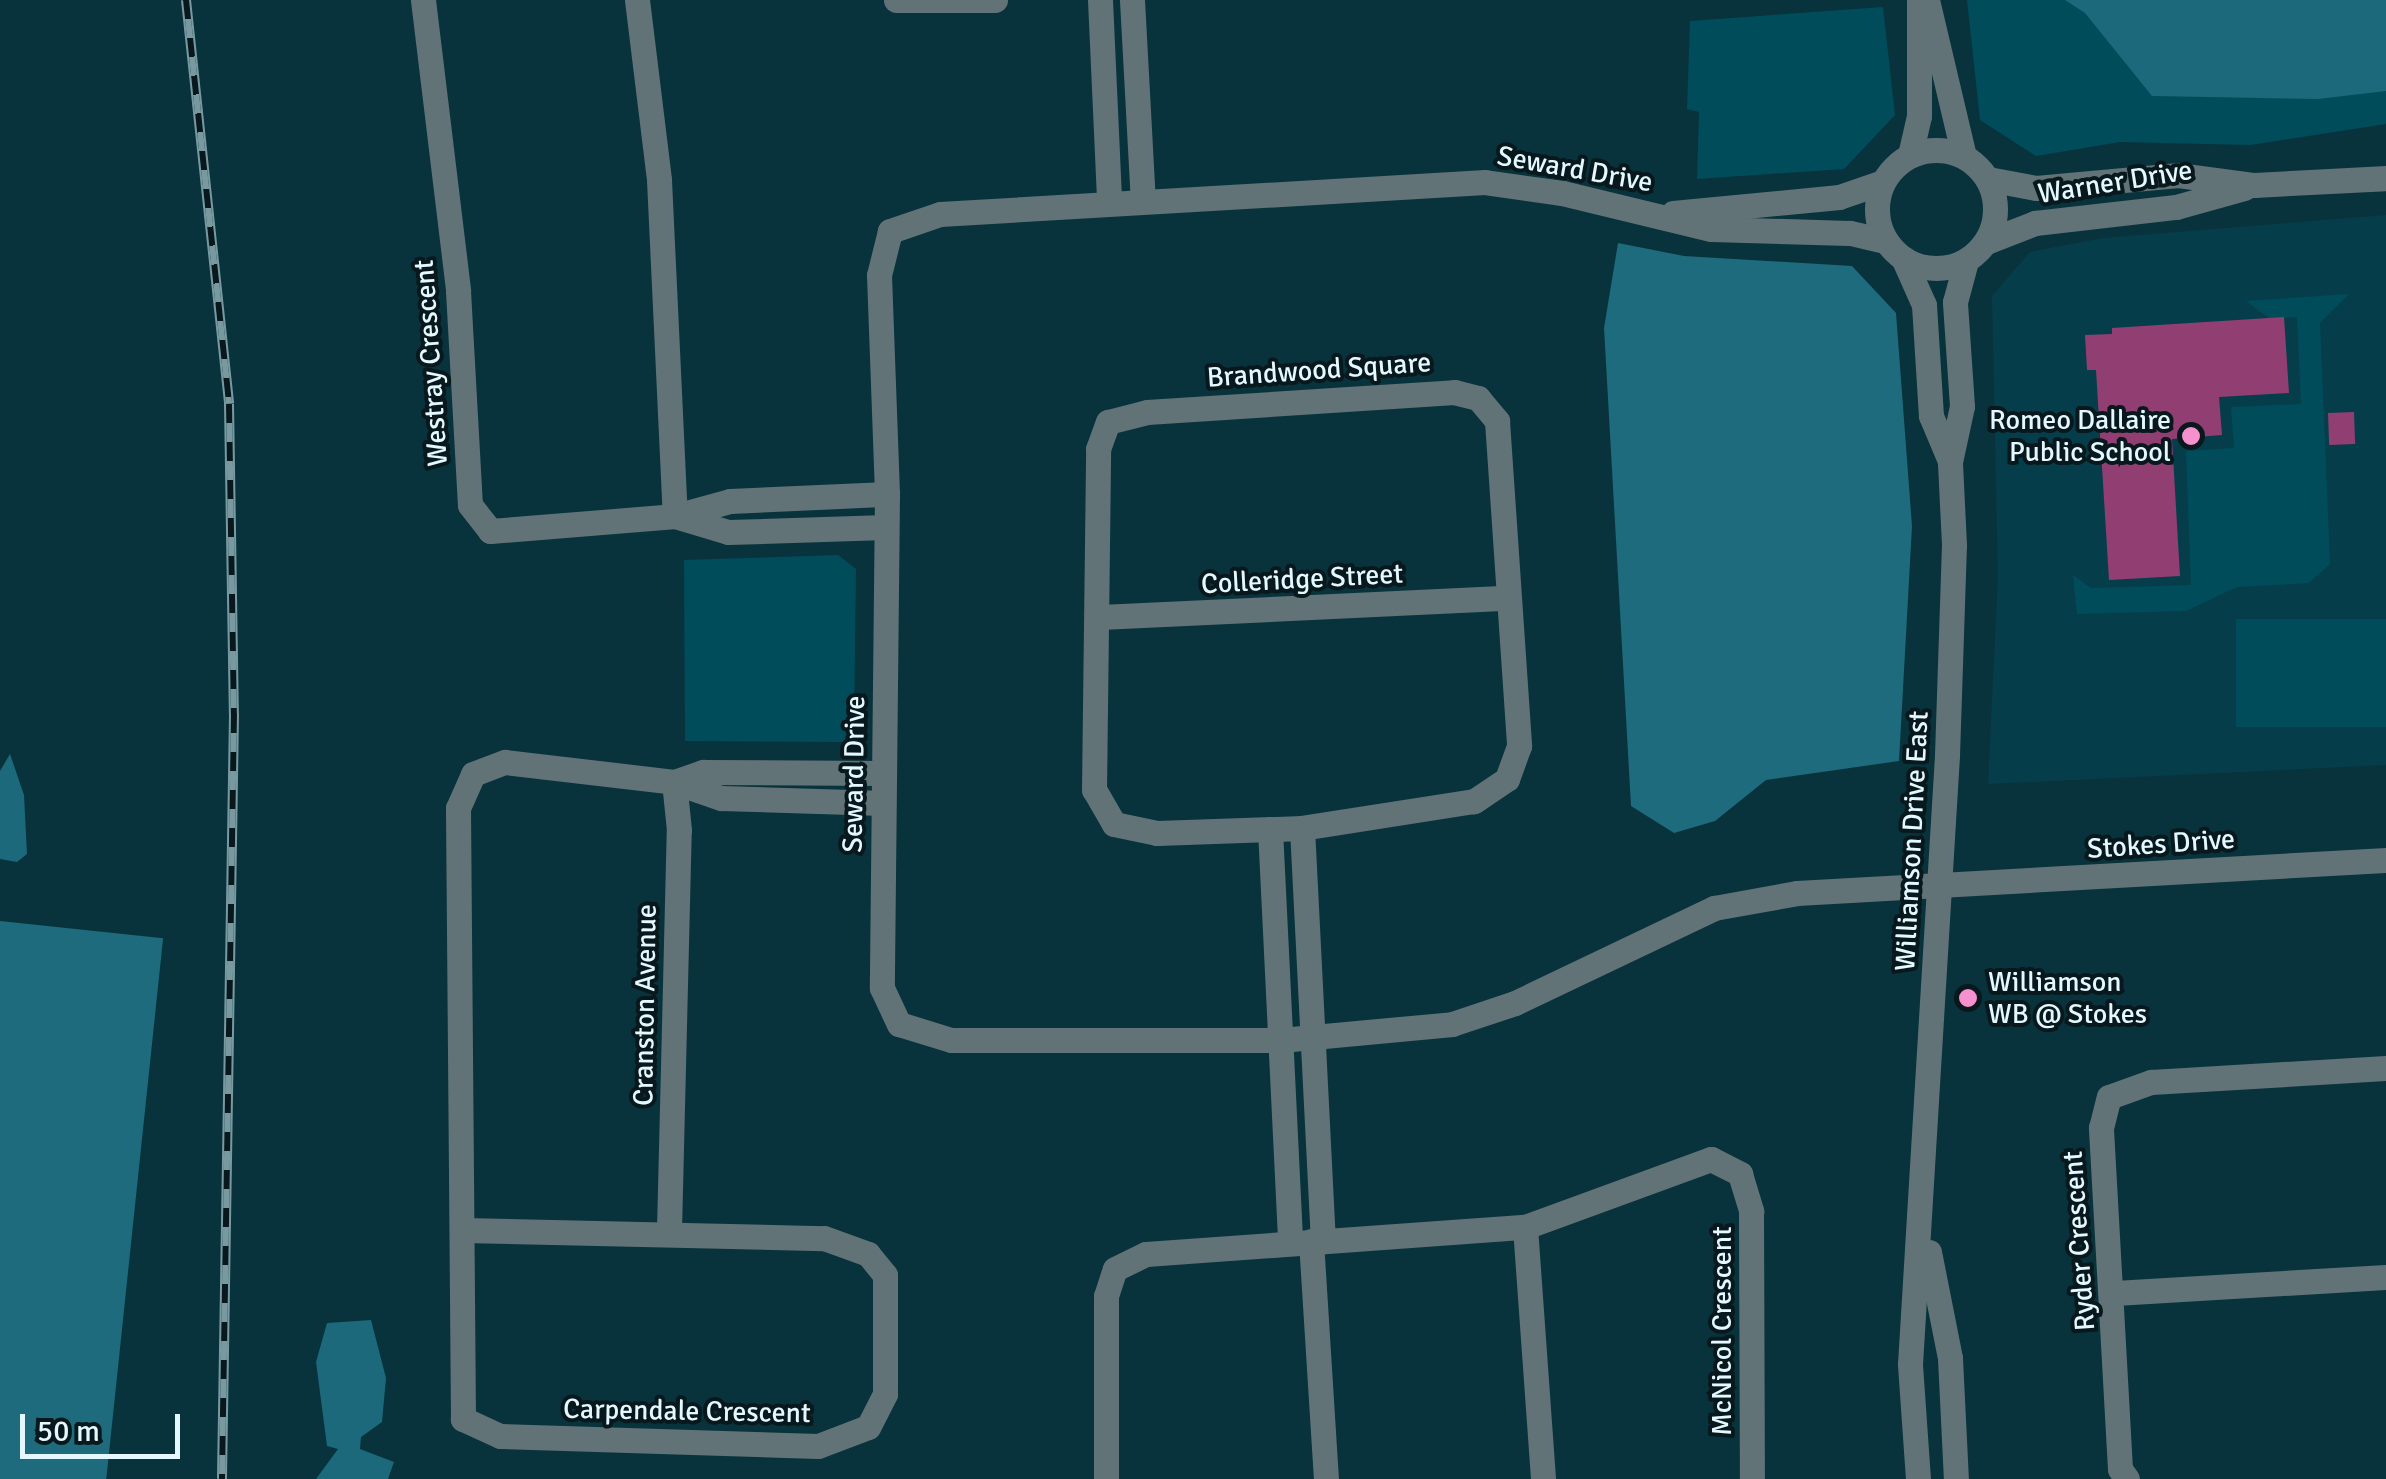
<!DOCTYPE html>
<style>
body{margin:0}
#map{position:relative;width:2386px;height:1479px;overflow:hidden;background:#08333c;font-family:Signika,sans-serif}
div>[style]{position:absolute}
.built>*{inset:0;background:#053e4a}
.green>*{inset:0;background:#004c5b;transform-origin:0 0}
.forest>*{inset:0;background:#1d6b7d;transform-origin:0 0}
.water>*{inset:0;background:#1b697b}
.building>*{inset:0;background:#913e73;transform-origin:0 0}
.minor>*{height:25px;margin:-12.5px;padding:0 12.5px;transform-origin:12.5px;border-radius:12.5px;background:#627377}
.minor>.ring{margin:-12.5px;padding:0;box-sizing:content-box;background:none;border:25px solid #627377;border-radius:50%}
.rail>*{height:10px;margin-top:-5px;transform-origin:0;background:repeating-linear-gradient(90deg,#08181c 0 19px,#7999a0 0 38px);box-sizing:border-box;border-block:2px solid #7999a0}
.dots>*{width:28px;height:28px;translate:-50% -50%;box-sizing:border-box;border:5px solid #08181c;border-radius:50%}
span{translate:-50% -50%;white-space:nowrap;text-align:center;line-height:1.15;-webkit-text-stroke:8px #08181c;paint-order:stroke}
.street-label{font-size:28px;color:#e3f9ff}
.poi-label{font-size:28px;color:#e3f9ff}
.right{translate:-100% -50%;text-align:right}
.left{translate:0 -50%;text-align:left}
.scale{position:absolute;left:20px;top:1414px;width:160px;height:45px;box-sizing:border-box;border:5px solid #e3f9ff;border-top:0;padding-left:12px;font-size:30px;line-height:35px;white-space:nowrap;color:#e3f9ff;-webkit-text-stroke:8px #08181c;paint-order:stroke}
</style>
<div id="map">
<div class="built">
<div style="clip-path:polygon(2386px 215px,2386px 765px,1988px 784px,1998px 577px,1992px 296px,2030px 252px,2103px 238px)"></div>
</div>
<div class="green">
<div style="clip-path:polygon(1967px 0,2386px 0,2386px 124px,2250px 145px,2120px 142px,2036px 156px,1980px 120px)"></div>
<div style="clip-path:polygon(1883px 7px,1895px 115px,1844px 169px,1697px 179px,1699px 112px,1687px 109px,1690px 21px)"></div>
<div style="clip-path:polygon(2349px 294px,2320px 323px,2330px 564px,2309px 583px,2237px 587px,2186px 611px,2077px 614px,2073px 575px,2091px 588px,2191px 585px,2186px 451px,2234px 448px,2231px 407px,2301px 404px,2297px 317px,2269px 318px,2246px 301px)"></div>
<div style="clip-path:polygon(838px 555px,856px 569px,854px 726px,844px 742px,685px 741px,684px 560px)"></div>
<div style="left:2386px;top:619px;width:108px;height:150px;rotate:90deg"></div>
</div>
<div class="forest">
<div style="clip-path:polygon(1618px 243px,1684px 256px,1852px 266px,1896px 313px,1912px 526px,1899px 761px,1766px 780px,1715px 821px,1674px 833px,1631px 806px,1604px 328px)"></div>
<div style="left:0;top:921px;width:164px;height:558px;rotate:6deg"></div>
</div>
<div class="water">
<div style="clip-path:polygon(2065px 0,2386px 0,2386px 91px,2318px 99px,2152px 96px,2085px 13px)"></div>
<div style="clip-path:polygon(10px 754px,24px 795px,27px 854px,17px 862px,0 859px,0 771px)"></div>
<div style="clip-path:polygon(371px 1320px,386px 1378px,382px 1422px,361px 1437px,360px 1449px,394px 1462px,388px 1479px,316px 1479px,338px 1449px,327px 1446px,316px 1362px,327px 1323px)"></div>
</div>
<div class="building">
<div style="clip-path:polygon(2284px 317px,2289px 393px,2219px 397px,2222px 435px,2172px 439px,2180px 576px,2109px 580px,2096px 370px,2087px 370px,2085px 335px,2112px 334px,2112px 328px)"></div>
<div style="left:2354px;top:412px;width:32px;height:26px;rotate:88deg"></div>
</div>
<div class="minor">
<div style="left:423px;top:0;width:293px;rotate:83.1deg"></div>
<div style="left:458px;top:291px;width:214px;rotate:86.8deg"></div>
<div style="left:470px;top:505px;width:33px;rotate:52deg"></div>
<div style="left:490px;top:531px;width:186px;rotate:-4.6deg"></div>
<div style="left:675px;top:516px;width:57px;rotate:-15.3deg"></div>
<div style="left:730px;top:501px;width:157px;rotate:-2.6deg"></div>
<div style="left:637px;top:0;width:181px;rotate:83deg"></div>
<div style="left:659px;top:180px;width:336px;rotate:87.3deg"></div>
<div style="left:896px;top:0;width:99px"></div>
<div style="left:1100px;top:0;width:202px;rotate:87.4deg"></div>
<div style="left:1132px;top:0;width:200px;rotate:86.9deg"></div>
<div style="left:1927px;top:0;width:160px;rotate:76.7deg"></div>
<div class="ring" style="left:1877px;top:150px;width:93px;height:93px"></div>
<div style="left:1910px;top:155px;width:40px;rotate:-77deg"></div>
<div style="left:1919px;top:116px;width:116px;rotate:-90deg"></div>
<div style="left:1988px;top:179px;width:49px;rotate:10.6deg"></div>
<div style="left:2036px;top:188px;width:143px;rotate:-5.2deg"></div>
<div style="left:2178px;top:175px;width:77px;rotate:7.5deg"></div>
<div style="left:2254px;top:185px;width:132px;rotate:-3deg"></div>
<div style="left:1673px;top:213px;width:167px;rotate:-5.5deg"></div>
<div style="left:1839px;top:197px;width:46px;rotate:-18.8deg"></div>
<div style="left:1885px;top:241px;width:37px;rotate:-167deg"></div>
<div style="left:1849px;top:233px;width:138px;rotate:-178.3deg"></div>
<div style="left:1711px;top:229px;width:153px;rotate:-166.4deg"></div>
<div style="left:1562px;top:193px;width:78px;rotate:-171.9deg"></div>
<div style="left:1485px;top:182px;width:546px;rotate:176.64deg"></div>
<div style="left:940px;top:214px;width:53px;rotate:161.2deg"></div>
<div style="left:890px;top:231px;width:45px;rotate:104deg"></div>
<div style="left:879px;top:275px;width:219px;rotate:87.9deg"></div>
<div style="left:887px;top:494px;width:494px;rotate:90.6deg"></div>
<div style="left:882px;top:988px;width:40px;rotate:65deg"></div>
<div style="left:899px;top:1024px;width:54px;rotate:17.1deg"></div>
<div style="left:951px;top:1040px;width:330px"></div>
<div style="left:1281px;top:1040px;width:172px;rotate:-5.3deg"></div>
<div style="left:1452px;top:1024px;width:66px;rotate:-18.4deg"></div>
<div style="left:1515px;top:1003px;width:221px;rotate:-25.5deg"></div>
<div style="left:1714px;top:908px;width:84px;rotate:-10.2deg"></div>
<div style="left:1797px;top:893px;width:590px;rotate:-3.21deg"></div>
<div style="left:1986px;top:242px;width:53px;rotate:-21.2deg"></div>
<div style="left:2035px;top:223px;width:142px;rotate:-6.5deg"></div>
<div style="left:2176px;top:207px;width:71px;rotate:-15.6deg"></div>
<div style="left:1904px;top:260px;width:49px;rotate:66deg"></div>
<div style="left:1924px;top:305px;width:111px;rotate:86.4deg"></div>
<div style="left:1931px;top:416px;width:49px;rotate:67.1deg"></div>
<div style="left:1454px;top:392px;width:25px;rotate:14deg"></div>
<div style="left:1478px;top:398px;width:30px;rotate:50deg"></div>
<div style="left:1497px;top:421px;width:326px;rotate:86.1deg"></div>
<div style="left:1519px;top:746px;width:35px;rotate:110deg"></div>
<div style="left:1507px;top:779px;width:40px;rotate:146deg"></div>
<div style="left:1474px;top:801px;width:174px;rotate:171.1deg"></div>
<div style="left:1302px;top:828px;width:145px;rotate:178deg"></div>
<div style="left:1157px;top:833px;width:44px;rotate:-168.2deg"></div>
<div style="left:1114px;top:824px;width:39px;rotate:-120deg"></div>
<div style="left:1094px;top:790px;width:341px;rotate:-89.3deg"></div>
<div style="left:1098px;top:449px;width:29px;rotate:-70deg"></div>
<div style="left:1108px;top:422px;width:40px;rotate:-14.4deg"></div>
<div style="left:1147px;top:412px;width:308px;rotate:-3.7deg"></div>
<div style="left:675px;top:516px;width:55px;rotate:16.8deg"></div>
<div style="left:728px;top:532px;width:158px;rotate:-1.8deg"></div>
<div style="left:1100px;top:617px;width:407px;rotate:-2.7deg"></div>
<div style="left:674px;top:782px;width:31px;rotate:-19deg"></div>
<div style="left:703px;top:772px;width:180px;rotate:0.3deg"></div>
<div style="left:1302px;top:828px;width:414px;rotate:87.1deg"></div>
<div style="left:1270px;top:829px;width:414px;rotate:87.2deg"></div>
<div style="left:1525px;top:1227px;width:253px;rotate:85.9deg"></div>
<div style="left:462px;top:1230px;width:362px;rotate:1.3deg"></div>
<div style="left:824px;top:1238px;width:47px;rotate:20deg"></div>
<div style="left:868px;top:1254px;width:27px;rotate:51deg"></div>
<div style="left:885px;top:1275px;width:119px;rotate:90deg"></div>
<div style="left:885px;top:1394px;width:37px;rotate:117deg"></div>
<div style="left:868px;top:1427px;width:53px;rotate:159.2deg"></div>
<div style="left:818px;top:1446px;width:318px;rotate:-178.2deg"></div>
<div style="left:500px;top:1436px;width:41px;rotate:-155.3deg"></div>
<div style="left:463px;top:1419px;width:611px;rotate:-90.47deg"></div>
<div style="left:458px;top:808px;width:37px;rotate:-66deg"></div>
<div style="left:473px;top:774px;width:34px;rotate:-21deg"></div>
<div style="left:505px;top:762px;width:170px;rotate:6.7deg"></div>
<div style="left:674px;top:782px;width:50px;rotate:18.8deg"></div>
<div style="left:721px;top:798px;width:162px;rotate:1.8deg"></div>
<div style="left:669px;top:1230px;width:400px;rotate:-88.6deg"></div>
<div style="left:679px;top:830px;width:48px;rotate:-95.9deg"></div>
<div style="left:1311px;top:1241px;width:238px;rotate:86.4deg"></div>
<div style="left:1929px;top:1252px;width:108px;rotate:78.8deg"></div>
<div style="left:1950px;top:1358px;width:121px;rotate:87.2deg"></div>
<div style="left:2115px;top:1293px;width:271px;rotate:-3.4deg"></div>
<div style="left:1106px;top:1479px;width:183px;rotate:-90deg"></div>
<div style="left:1106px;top:1296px;width:28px;rotate:-72deg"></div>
<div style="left:1115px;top:1269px;width:34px;rotate:-26deg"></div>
<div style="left:1146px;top:1254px;width:380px;rotate:-4.1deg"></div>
<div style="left:1525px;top:1227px;width:198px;rotate:-20.1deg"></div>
<div style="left:1711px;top:1159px;width:33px;rotate:27deg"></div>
<div style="left:1740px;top:1174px;width:39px;rotate:73deg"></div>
<div style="left:1751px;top:1211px;width:268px;rotate:89.8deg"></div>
<div style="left:1918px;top:1479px;width:115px;rotate:-94deg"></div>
<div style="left:1910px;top:1364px;width:610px;rotate:-86.52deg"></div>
<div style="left:1947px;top:755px;width:210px;rotate:-88.1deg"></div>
<div style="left:1954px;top:545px;width:83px;rotate:-92.8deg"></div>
<div style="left:1950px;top:462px;width:57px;rotate:-77.9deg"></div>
<div style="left:1962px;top:406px;width:104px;rotate:-93.9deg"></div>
<div style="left:1955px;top:302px;width:42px;rotate:-75deg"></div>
<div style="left:2127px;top:1479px;width:12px;rotate:-125deg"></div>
<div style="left:2120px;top:1469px;width:342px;rotate:-93.2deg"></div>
<div style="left:2101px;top:1128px;width:32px;rotate:-76deg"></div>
<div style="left:2109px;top:1097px;width:45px;rotate:-19.7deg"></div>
<div style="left:2151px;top:1082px;width:235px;rotate:-3.4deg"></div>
</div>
<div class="rail">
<div style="left:186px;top:0;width:406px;rotate:83.9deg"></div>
<div style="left:229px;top:404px;width:310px;rotate:89.1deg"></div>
<div style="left:234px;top:714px;width:765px;rotate:90.9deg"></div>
</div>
<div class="dots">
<div style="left:2191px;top:436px;background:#f690cf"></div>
<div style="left:1968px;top:998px;background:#f690cf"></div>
</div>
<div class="street-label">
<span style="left:1575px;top:169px;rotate:10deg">Seward Drive</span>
<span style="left:2115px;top:182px;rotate:-9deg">Warner Drive</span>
<span style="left:431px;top:363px;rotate:-94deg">Westray Crescent</span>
<span style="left:1319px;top:370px;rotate:-4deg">Brandwood Square</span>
<span style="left:1302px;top:579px;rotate:-3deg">Colleridge Street</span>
<span style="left:854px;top:774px;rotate:-89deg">Seward Drive</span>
<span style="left:1912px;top:841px;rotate:-87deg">Williamson Drive East</span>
<span style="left:2161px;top:844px;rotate:-4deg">Stokes Drive</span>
<span style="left:645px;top:1005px;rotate:-89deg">Cranston Avenue</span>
<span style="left:2079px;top:1241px;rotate:-94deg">Ryder Crescent</span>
<span style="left:1722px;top:1331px;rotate:-90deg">McNicol Crescent</span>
<span style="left:687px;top:1411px;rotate:1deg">Carpendale Crescent</span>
</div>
<div class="poi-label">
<span class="right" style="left:2171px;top:436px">Romeo Dallaire<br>Public School</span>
<span class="left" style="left:1988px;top:998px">Williamson<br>WB @ Stokes</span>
</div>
<div class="scale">50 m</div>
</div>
